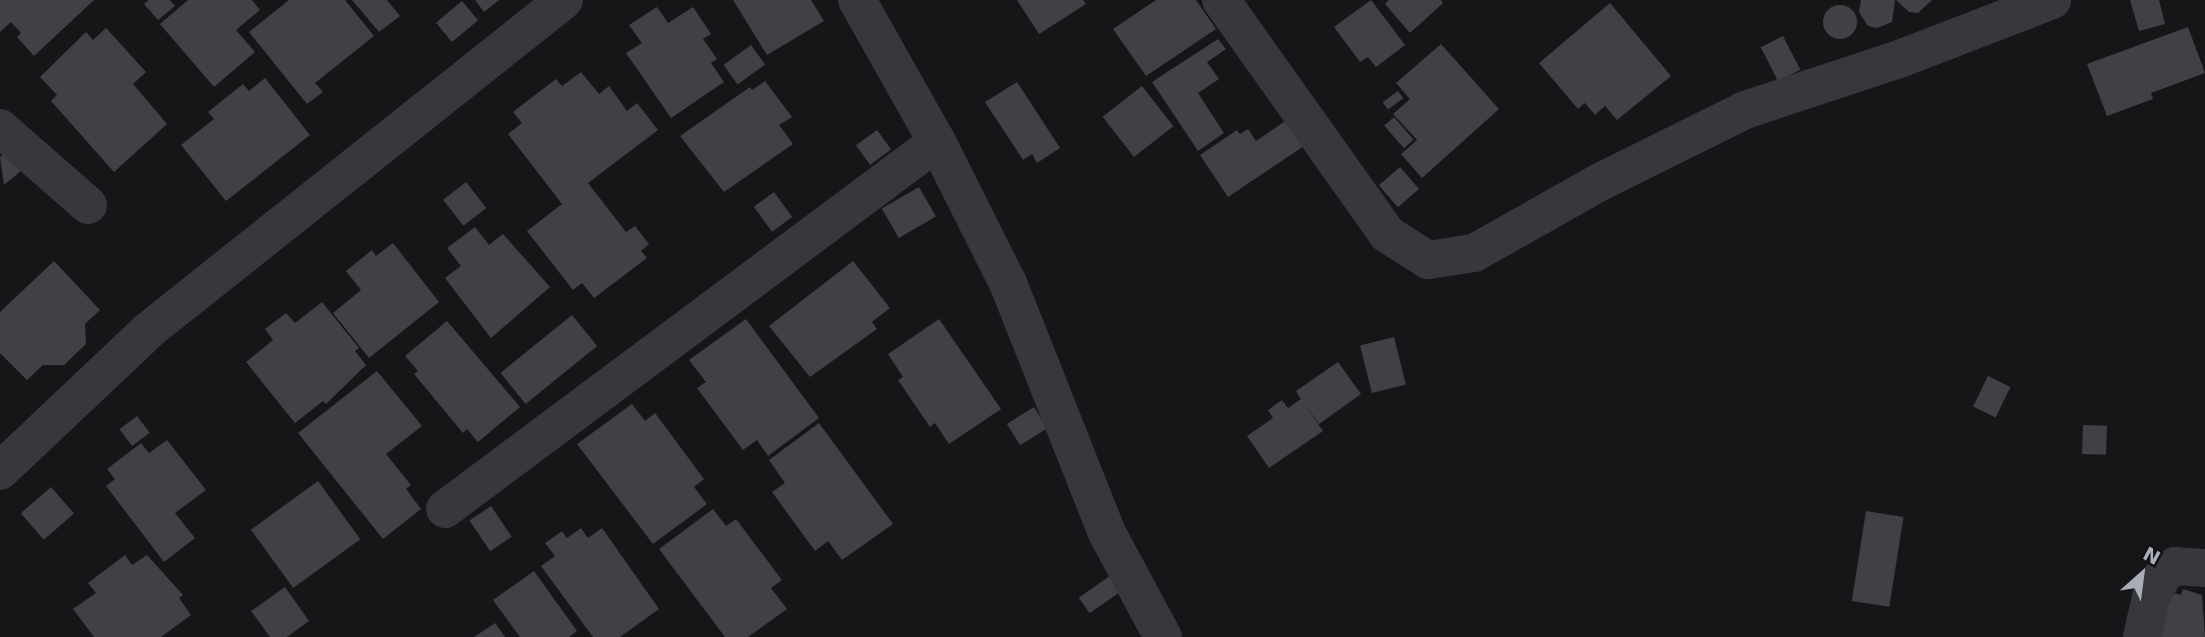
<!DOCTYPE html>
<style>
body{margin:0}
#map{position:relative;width:2205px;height:637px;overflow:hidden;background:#161618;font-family:"DejaVu Sans",sans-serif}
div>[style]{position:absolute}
.building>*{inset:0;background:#404145;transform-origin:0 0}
.round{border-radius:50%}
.minor>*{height:38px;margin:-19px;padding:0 19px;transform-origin:19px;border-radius:19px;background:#37383d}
span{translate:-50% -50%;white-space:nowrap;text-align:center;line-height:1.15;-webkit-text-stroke:5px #111113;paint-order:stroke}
.north{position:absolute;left:2107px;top:539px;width:70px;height:70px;-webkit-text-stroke:5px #111113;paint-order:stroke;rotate:28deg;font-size:19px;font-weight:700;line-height:28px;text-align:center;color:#a8adb8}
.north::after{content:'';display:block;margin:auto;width:24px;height:32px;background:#a8adb8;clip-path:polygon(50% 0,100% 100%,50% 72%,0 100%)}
</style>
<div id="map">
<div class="building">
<div style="clip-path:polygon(0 0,94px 0,34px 56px,17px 37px,21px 33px,11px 22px,0 32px)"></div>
<div style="clip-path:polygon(149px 0,170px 0,175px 6px,158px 20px,144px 4px)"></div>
<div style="clip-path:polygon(188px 0,252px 0,260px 10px,236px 30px,255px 52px,214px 87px,160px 24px)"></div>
<div style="clip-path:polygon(289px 0,345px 0,374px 36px,315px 83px,323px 92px,307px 104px,249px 32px)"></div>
<div style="clip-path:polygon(352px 0,387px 0,400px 16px,379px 32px)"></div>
<div style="clip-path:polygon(475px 0,499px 0,484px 12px)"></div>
<div style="clip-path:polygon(733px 0,811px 0,824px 21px,767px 55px)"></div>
<div style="clip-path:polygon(1017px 0,1083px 0,1086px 4px,1039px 34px)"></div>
<div style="clip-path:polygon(1156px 0,1196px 0,1216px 29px,1146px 76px,1113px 29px)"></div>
<div style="clip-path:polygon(1371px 0,1405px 45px,1376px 67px,1368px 57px,1360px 62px,1334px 27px)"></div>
<div style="clip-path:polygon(1389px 0,1441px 0,1443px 3px,1410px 33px,1385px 4px)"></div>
<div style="clip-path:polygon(1861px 0,1895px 0,1892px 22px,1877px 28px,1868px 26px,1859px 12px)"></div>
<div style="clip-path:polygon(1896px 0,1932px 0,1918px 13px,1909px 12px)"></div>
<div style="clip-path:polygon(2130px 0,2159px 0,2165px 24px,2139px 31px)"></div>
<div style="left:462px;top:1px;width:25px;height:34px;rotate:50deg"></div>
<div style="clip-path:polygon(1610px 3px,1671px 76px,1617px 120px,1605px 106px,1595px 115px,1585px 103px,1578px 109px,1539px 63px)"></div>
<div class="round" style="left:1823px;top:5px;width:34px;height:34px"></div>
<div style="clip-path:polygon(657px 7px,668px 23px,693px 7px,711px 34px,703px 39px,717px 59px,711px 63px,724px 82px,671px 118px,626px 53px,642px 43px,629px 25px)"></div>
<div style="clip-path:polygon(2188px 27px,2205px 73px,2151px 93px,2153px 99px,2107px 116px,2087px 64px)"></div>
<div style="clip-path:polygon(106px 28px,146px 72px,133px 84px,167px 124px,114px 172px,51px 101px,57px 95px,40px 77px,86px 32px,93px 40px)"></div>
<div style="left:1783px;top:36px;width:38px;height:25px;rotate:63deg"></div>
<div style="clip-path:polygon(1218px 39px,1226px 49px,1207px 62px,1219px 79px,1198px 93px,1224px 133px,1198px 151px,1152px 82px)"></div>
<div style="clip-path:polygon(1441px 44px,1499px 109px,1422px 178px,1401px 154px,1417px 140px,1393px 114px,1410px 99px,1396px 83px)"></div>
<div style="left:751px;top:45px;width:24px;height:34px;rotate:54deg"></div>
<div style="clip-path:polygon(581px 72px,599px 94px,609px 86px,627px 111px,637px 103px,658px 130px,588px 183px,626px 232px,635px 226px,649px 244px,641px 251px,647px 258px,594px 298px,582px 283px,573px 290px,527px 231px,562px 204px,508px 134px,522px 123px,513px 112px,556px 79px,562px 86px)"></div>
<div style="clip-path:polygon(265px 78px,310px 135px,226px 201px,181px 145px,214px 119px,208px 112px,243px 84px,249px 91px)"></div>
<div style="clip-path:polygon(765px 81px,792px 117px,779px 125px,793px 144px,724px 192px,680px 136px,750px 87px,752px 90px)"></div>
<div style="clip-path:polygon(1017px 82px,1060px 148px,1037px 163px,1032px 154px,1023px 160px,985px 102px)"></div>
<div style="left:1142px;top:86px;width:51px;height:50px;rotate:52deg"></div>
<div style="left:1398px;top:91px;width:9px;height:19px;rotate:54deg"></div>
<div style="left:1394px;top:117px;width:30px;height:13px;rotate:49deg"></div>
<div style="clip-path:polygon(1287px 120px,1304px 146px,1228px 197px,1200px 155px,1237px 130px,1240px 134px,1248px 129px,1256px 141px)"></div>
<div style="left:877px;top:130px;width:24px;height:26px;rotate:54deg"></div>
<div style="clip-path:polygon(7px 152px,22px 170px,4px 185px,0 157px)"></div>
<div style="left:1400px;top:167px;width:29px;height:28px;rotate:49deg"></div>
<div style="left:466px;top:182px;width:33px;height:29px;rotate:52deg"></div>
<div style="left:919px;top:187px;width:34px;height:43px;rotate:60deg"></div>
<div style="left:774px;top:192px;width:31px;height:25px;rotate:54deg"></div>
<div style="clip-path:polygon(475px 227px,489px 245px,503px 234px,550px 287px,491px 338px,445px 278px,461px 266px,447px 248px)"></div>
<div style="clip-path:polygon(393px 243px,439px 302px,369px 358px,333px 313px,361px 290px,346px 271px,372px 250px,376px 256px)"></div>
<div style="clip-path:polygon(54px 261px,100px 310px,85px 324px,86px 344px,64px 365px,43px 365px,27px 380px,0 353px,0 312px)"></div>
<div style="clip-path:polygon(853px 261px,890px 308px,872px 322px,877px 329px,810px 377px,769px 326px)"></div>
<div style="clip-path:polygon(322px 302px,359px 348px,355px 351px,366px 365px,326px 404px,323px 401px,295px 423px,246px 362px,273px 340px,265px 329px,286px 313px,295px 323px)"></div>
<div style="left:572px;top:315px;width:40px;height:92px;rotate:51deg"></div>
<div style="clip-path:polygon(746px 319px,819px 418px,768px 456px,757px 440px,743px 450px,697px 388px,706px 382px,689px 360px)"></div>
<div style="clip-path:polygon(939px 319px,1001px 409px,949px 444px,935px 423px,930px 427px,898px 380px,903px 377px,888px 354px)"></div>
<div style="clip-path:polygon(447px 321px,520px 407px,478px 442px,467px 429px,463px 433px,414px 374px,418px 371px,405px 356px)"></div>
<div style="left:1394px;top:337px;width:49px;height:35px;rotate:76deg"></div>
<div style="clip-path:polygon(1338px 362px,1361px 394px,1319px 424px,1302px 401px,1323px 431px,1269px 468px,1247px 436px,1273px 418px,1268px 410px,1282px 400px,1288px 408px,1301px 399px,1296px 391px)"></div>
<div style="clip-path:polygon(377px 371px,422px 426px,386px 454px,411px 485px,406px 489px,421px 509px,383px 539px,298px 433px)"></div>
<div style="left:1988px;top:376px;width:25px;height:34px;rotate:26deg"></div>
<div style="clip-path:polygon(632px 404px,645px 421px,655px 413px,704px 479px,694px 487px,707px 504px,653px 544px,577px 444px)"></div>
<div style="left:1034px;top:407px;width:25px;height:32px;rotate:58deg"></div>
<div style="left:137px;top:416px;width:21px;height:22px;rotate:53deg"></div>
<div style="clip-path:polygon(819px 423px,893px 524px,842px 560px,828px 541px,815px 551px,772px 492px,785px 483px,769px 460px)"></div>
<div style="left:2083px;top:425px;width:24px;height:29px;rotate:2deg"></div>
<div style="clip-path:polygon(167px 440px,206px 490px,175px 513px,195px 538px,164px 562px,106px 486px,115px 479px,107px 469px,141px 443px,149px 453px)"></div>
<div style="left:318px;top:481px;width:72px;height:83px;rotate:54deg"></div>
<div style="left:51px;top:487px;width:35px;height:40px;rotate:49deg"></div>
<div style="left:491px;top:506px;width:37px;height:26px;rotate:56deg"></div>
<div style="clip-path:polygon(713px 509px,726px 526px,736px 519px,782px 580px,771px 588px,787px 609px,748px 637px,725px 637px,659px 549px)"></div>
<div style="left:1866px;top:511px;width:38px;height:91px;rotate:9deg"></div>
<div style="clip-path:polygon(581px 528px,588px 538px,602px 528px,659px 609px,620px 637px,593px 637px,541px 566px,555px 556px,545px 543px,562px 531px,567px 538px)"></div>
<div style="clip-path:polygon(125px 555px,132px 565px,147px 555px,183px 595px,179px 598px,191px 615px,161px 637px,94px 637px,73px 609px,96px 593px,88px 583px)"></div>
<div style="clip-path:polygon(534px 571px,577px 631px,569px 637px,520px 637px,493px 600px)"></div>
<div style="left:1114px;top:573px;width:19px;height:43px;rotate:55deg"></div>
<div style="clip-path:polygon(285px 587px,309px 621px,287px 637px,270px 637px,251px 611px)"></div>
<div style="clip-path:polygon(2183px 589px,2202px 595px,2205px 637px,2153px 637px,2166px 591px,2181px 595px)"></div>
<div style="clip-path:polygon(495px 623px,505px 637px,474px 637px)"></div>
</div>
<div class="minor">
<div style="left:857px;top:0;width:163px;rotate:60.6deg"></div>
<div style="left:937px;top:142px;width:158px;rotate:63.3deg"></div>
<div style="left:1008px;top:283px;width:269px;rotate:68.4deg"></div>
<div style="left:1107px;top:533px;width:118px;rotate:61.7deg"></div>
<div style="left:1221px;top:0;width:287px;rotate:54.6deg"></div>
<div style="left:1387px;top:234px;width:49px;rotate:32.4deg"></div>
<div style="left:1428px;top:260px;width:47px;rotate:-8.7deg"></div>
<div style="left:1474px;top:253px;width:145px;rotate:-29.4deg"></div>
<div style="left:1600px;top:182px;width:162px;rotate:-26.4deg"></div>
<div style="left:1745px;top:110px;width:165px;rotate:-18.3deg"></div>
<div style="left:1902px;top:58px;width:161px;rotate:-21.1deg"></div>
<div style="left:0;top:128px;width:117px;rotate:41.2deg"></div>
<div style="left:0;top:471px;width:205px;rotate:-43.4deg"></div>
<div style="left:149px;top:330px;width:530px;rotate:-38.49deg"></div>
<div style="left:445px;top:509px;width:614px;rotate:-36.72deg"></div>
<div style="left:2142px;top:637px;width:41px;rotate:-77.3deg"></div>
<div style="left:2151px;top:597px;width:25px;rotate:-61deg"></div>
<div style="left:2163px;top:575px;width:15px;rotate:-37deg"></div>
<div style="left:2175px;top:566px;width:30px;rotate:4deg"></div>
</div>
<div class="north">N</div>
</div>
